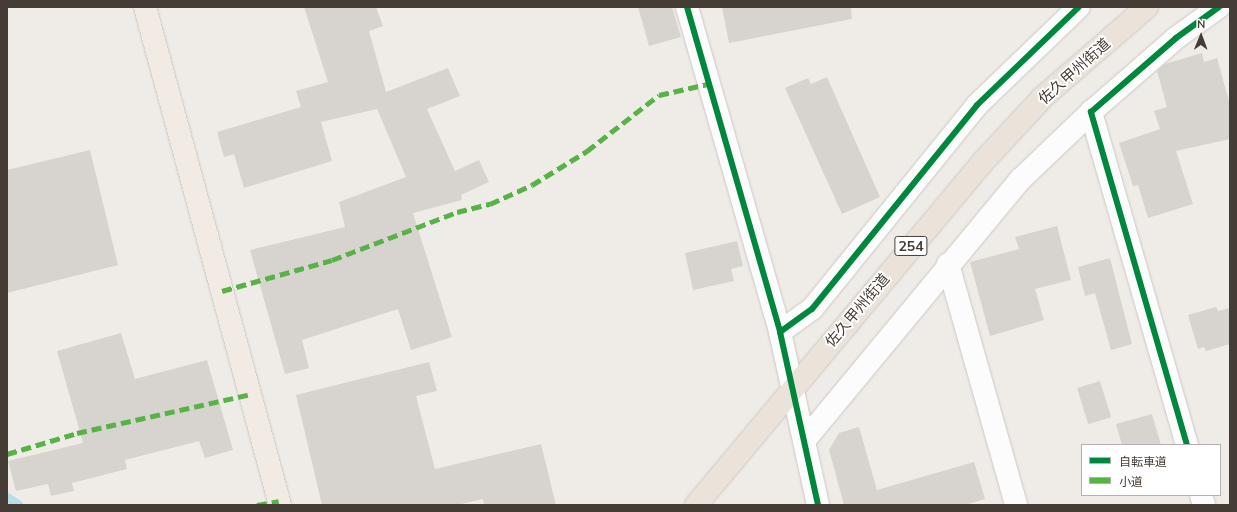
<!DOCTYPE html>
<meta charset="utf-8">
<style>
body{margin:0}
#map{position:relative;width:1237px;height:512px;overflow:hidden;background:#efece8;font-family:Mulish,"Noto Sans JP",sans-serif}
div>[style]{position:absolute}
.stream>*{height:9px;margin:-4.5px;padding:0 4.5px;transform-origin:4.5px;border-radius:4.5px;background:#baddec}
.building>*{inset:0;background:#d7d4cf;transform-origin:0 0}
.roads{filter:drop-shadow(0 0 1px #cbc8c4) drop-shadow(0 0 1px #cbc8c4)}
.minor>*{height:22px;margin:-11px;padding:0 11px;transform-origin:11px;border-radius:11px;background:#fdfcfc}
.major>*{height:22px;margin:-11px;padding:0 11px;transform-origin:11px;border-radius:11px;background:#f1ebe3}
.highway>*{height:22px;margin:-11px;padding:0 11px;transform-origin:11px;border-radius:11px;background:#ebe3d9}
.quiet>*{height:5px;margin-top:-2.5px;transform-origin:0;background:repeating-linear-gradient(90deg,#57b346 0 10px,transparent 0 15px)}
.cycleway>*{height:6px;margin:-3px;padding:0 3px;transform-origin:3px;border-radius:3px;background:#00873e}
span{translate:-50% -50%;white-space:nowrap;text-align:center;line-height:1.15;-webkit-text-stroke:3.5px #fff;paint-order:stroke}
.shield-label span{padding:1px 3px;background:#fff;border:1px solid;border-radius:3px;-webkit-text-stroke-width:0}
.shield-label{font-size:14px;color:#453d35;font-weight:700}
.street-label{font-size:15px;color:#453d35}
.frame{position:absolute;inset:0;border:8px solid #453d35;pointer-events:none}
.legend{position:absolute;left:1081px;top:444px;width:140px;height:52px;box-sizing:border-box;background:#fff;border:1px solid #b5b1ae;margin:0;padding:5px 7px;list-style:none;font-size:12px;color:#453d35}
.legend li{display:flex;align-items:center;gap:8px;height:20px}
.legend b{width:20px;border:1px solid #b5b1ae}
.north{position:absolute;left:1181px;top:16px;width:40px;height:40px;-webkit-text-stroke:3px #fff;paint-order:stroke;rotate:1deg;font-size:11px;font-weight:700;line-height:16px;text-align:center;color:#453d35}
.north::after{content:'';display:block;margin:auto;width:14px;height:18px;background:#453d35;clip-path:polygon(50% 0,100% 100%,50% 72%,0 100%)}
</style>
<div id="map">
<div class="stream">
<div style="left:7px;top:497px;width:14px;rotate:34deg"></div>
</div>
<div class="building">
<div style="clip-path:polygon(304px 7px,376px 7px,383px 26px,369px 31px,386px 92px,448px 68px,460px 96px,427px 109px,455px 171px,479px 160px,489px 182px,461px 195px,462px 200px,413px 213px,452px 337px,411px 350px,398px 309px,302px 340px,309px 368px,285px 374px,250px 250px,345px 227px,339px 202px,406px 177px,377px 109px,321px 122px,332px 161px,244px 188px,234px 154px,224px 157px,217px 132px,301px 107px,296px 91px,328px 82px)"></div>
<div style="clip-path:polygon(638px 7px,672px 7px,681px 37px,649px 46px)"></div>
<div style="clip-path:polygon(722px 7px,851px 7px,852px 19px,729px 43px)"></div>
<div style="clip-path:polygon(1202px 53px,1204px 62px,1217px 58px,1230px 105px,1230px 139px,1176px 151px,1193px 204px,1148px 218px,1138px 185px,1133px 186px,1119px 143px,1160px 129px,1154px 111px,1167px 107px,1157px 71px,1165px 64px)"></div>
<div style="clip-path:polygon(827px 77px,880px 197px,842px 214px,785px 88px,808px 78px,811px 84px)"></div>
<div style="clip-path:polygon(90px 150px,118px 265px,7px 293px,7px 170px)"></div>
<div style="clip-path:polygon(1057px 226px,1071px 280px,1035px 289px,1044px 320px,990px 336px,970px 262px,1019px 249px,1015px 237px)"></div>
<div style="clip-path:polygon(737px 241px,743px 266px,731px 269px,734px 281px,693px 290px,685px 253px)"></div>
<div style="clip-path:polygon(1110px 258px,1132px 344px,1111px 350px,1095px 293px,1085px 296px,1078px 267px)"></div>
<div style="clip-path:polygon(1216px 307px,1218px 311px,1230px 308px,1230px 344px,1206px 351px,1204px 347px,1198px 349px,1188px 315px)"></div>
<div style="clip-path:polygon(121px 333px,135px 379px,207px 360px,233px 450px,205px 458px,199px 441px,125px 460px,127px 469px,72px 483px,74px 491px,51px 496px,48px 484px,16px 491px,8px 461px,83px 443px,57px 351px)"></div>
<div style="clip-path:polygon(429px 362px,437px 391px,416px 396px,435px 469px,541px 444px,556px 505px,484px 505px,483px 499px,457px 505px,322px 505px,296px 395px)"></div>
<div style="left:1100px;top:381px;width:38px;height:24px;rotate:73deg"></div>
<div style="clip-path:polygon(1152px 414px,1161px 445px,1122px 445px,1116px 424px)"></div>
<div style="clip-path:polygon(859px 427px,877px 490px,974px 462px,985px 499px,965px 505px,844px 505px,829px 450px,839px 433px)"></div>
</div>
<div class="roads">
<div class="minor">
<div style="left:687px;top:7px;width:338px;rotate:74deg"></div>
<div style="left:780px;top:332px;width:177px;rotate:77.6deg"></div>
<div style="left:948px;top:264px;width:250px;rotate:74.2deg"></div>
<div style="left:780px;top:332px;width:39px;rotate:-36deg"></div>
<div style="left:812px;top:309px;width:262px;rotate:-51deg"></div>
<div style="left:977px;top:105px;width:141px;rotate:-43.9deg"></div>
<div style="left:804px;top:441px;width:340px;rotate:-50.4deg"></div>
<div style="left:1021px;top:179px;width:97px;rotate:-43.7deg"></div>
<div style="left:1187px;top:445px;width:347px;rotate:-106.1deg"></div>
<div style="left:1091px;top:112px;width:113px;rotate:-41deg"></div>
<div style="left:1176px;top:38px;width:53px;rotate:-35.8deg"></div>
<div style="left:1201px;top:495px;width:10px;rotate:73deg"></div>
</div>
<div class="major">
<div style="left:145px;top:7px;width:516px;rotate:74.83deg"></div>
</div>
<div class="highway">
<div style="left:696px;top:505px;width:444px;rotate:-50.1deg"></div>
<div style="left:981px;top:164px;width:91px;rotate:-47.2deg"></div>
<div style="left:1043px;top:97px;width:138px;rotate:-40.9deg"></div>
</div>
</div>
<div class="quiet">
<div style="left:222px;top:291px;width:114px;rotate:-15.7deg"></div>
<div style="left:332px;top:260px;width:134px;rotate:-21deg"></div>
<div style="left:457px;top:212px;width:34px;rotate:-14deg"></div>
<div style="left:490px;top:204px;width:46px;rotate:-24.3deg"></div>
<div style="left:532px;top:185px;width:65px;rotate:-31.7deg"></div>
<div style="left:587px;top:151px;width:91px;rotate:-37.9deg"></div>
<div style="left:659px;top:95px;width:50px;rotate:-12.7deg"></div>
<div style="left:7px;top:454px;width:73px;rotate:-16.7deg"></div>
<div style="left:77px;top:433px;width:178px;rotate:-12.6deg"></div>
<div style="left:257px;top:505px;width:22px;rotate:-10deg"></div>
</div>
<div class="cycleway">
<div style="left:687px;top:7px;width:338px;rotate:74deg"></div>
<div style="left:780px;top:332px;width:177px;rotate:77.6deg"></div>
<div style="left:780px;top:332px;width:39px;rotate:-36deg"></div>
<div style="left:812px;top:309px;width:262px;rotate:-51deg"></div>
<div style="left:977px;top:105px;width:141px;rotate:-43.9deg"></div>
<div style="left:1187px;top:445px;width:347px;rotate:-106.1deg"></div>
<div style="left:1091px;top:112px;width:113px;rotate:-41deg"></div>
<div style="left:1176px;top:38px;width:53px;rotate:-35.8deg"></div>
</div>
<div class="shield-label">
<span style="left:911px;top:246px">254</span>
</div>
<div class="street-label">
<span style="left:1074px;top:71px;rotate:-42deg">佐久甲州街道</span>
<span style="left:857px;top:310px;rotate:-50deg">佐久甲州街道</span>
</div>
<div class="frame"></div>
<ul class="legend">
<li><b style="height:5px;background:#00873e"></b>自転車道</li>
<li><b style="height:5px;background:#57b346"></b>小道</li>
</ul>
<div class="north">N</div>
</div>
